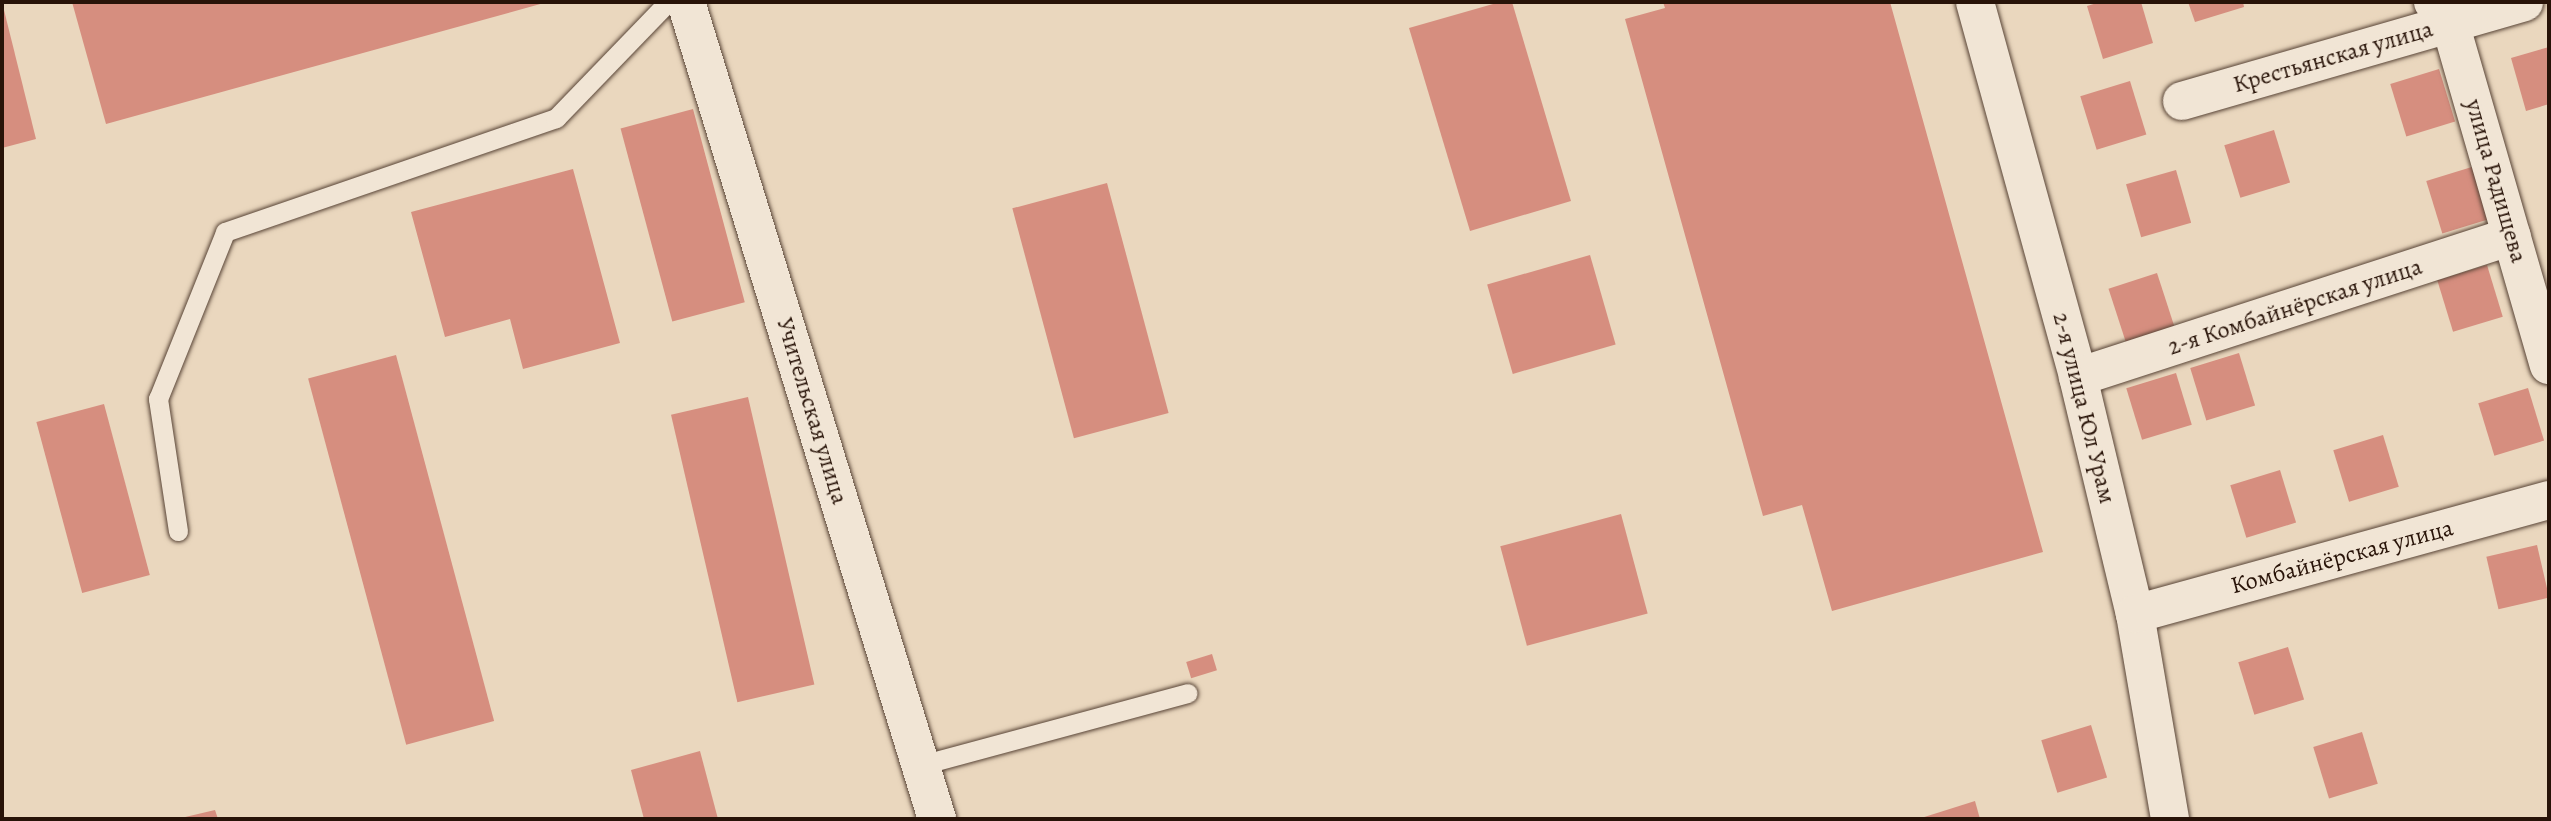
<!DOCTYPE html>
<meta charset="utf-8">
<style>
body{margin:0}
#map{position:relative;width:2551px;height:821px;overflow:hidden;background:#ead7be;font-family:Alegreya,serif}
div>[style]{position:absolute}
.building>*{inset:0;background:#d68e7f;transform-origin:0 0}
.roads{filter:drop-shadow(0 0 2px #584436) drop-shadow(0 0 2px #584436)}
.service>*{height:19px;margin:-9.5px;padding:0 9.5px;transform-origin:9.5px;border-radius:9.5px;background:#f1e5d5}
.minor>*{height:38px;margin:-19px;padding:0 19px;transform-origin:19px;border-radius:19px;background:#f1e5d5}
.tertiary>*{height:38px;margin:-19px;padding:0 19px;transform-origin:19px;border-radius:19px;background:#f1e5d5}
span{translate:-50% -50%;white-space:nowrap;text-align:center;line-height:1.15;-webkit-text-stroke:5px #f1e5d5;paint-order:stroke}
.street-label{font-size:24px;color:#281308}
.frame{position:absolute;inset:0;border:4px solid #281308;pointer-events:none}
</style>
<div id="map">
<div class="building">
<div style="clip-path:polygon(2px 2px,36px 139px,2px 148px)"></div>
<div style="clip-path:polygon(72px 2px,544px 2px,544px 3px,106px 124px)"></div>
<div style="clip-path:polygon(1500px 2px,1512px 2px,1571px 201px,1470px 231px,1409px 28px)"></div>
<div style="clip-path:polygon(1663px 2px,1890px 2px,2043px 552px,1832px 611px,1802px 505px,1763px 516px,1625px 19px,1665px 8px)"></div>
<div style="clip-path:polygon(2100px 2px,2141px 2px,2153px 43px,2103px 59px,2087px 6px)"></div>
<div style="clip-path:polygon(2188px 2px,2243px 2px,2244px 7px,2195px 22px)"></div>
<div style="clip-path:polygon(2549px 47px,2549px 104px,2526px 111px,2511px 58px)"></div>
<div style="left:2439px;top:69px;width:55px;height:51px;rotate:73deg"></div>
<div style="left:2130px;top:81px;width:56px;height:52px;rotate:73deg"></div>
<div style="left:693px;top:109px;width:200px;height:75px;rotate:75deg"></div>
<div style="left:2274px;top:130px;width:55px;height:52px;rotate:73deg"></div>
<div style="left:2475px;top:166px;width:55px;height:51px;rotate:73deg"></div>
<div style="clip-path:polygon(573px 169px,620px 343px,523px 369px,510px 319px,445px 337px,411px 212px)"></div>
<div style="left:2176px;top:170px;width:55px;height:52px;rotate:74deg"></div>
<div style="left:1107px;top:183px;width:238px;height:98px;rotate:75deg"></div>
<div style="left:1590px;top:255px;width:93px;height:107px;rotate:74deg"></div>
<div style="left:2487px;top:265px;width:54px;height:52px;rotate:73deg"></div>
<div style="left:2157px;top:273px;width:56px;height:51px;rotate:72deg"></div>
<div style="left:2239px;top:353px;width:55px;height:51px;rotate:73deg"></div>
<div style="left:396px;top:355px;width:379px;height:91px;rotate:75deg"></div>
<div style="left:2176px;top:373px;width:54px;height:52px;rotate:73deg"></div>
<div style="left:2528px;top:388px;width:55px;height:52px;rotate:73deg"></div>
<div style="left:748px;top:397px;width:295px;height:79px;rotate:77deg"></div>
<div style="left:104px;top:404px;width:177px;height:70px;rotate:75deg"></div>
<div style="left:2383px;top:435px;width:54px;height:52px;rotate:73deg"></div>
<div style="left:2280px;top:470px;width:55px;height:52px;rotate:73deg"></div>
<div style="left:1621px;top:514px;width:103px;height:125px;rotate:75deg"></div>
<div style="left:2537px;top:545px;width:54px;height:52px;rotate:77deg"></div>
<div style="left:2288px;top:647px;width:55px;height:52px;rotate:73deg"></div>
<div style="left:1212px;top:654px;width:17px;height:27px;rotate:73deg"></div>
<div style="left:2091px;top:725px;width:55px;height:52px;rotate:73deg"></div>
<div style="left:2362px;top:732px;width:54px;height:51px;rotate:73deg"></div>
<div style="clip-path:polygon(700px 751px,718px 819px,644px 819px,631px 770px)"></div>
<div style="clip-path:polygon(1975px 801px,1980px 819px,1918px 819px)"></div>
<div style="clip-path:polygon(215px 810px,218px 819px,181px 819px,181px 818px)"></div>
</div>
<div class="roads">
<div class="service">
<div style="left:178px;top:531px;width:134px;rotate:-98.6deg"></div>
<div style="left:158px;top:399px;width:180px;rotate:-68.1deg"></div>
<div style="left:225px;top:232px;width:350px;rotate:-19deg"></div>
<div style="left:556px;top:118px;width:161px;rotate:-46deg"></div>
<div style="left:921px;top:765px;width:276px;rotate:-15.1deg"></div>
</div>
<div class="minor">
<div style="left:1975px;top:2px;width:389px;rotate:74.6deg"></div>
<div style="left:2078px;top:377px;width:244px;rotate:76.5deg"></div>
<div style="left:2135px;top:614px;width:208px;rotate:80.3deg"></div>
<div style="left:2433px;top:2px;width:27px;rotate:51deg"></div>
<div style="left:2450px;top:23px;width:356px;rotate:73.9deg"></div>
<div style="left:2182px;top:101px;width:356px;rotate:-16.1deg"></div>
<div style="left:2078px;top:377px;width:456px;rotate:-18deg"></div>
<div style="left:2135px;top:614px;width:429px;rotate:-15.4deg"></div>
</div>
<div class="tertiary">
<div style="left:686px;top:2px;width:855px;rotate:72.92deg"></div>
</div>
</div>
<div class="street-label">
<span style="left:2333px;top:57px;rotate:-16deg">Крестьянская улица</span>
<span style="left:2496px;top:181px;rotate:74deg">улица Радищева</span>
<span style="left:2295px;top:307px;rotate:-18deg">2-я Комбайнёрская улица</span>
<span style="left:2084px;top:408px;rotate:76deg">2-я улица Юл Урам</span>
<span style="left:812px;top:411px;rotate:73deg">Учительская улица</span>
<span style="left:2342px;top:557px;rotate:-15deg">Комбайнёрская улица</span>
</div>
<div class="frame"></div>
</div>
